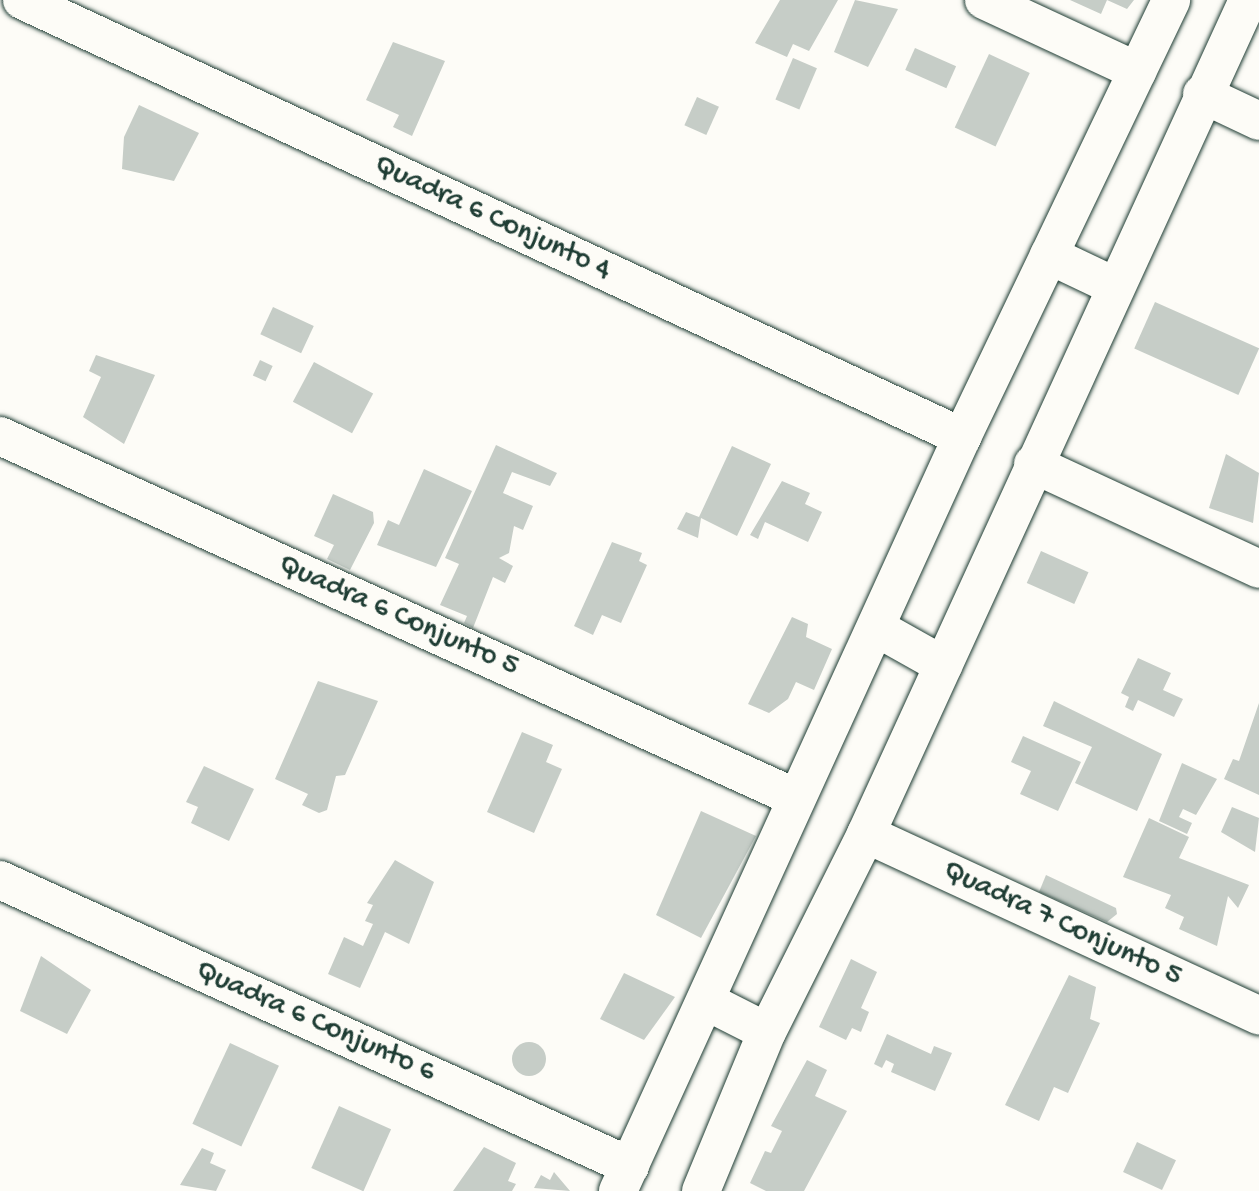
<!DOCTYPE html>
<style>
body{margin:0}
#map{position:relative;width:1259px;height:1191px;overflow:hidden;background:#fdfcf7;font-family:"Gochi Hand",sans-serif}
div>[style]{position:absolute}
.building>*{inset:0;background:#c6cdc7;transform-origin:0 0}
.round{border-radius:50%}
.roads{filter:drop-shadow(0 0 2px #1f3d34) drop-shadow(0 0 2px #1f3d34)}
.minor>*{height:38px;margin:-19px;padding:0 19px;transform-origin:19px;border-radius:19px;background:#fdfcf7}
span{translate:-50% -50%;white-space:nowrap;text-align:center;line-height:1.15;-webkit-text-stroke:6px #fdfcf7;paint-order:stroke}
.street-label{font-size:30px;color:#1f3d34}
</style>
<div id="map">
<div class="building">
<div style="clip-path:polygon(780px 0,838px 0,809px 51px,793px 44px,787px 57px,755px 43px)"></div>
<div style="clip-path:polygon(855px 0,898px 9px,868px 67px,834px 52px)"></div>
<div style="clip-path:polygon(1070px 0,1134px 0,1127px 9px,1107px 0,1101px 14px)"></div>
<div style="clip-path:polygon(393px 42px,445px 61px,412px 136px,393px 127px,399px 115px,366px 100px)"></div>
<div style="left:915px;top:48px;width:45px;height:24px;rotate:24deg"></div>
<div style="left:989px;top:54px;width:45px;height:81px;rotate:25deg"></div>
<div style="left:793px;top:58px;width:26px;height:45px;rotate:23deg"></div>
<div style="left:697px;top:97px;width:24px;height:31px;rotate:24deg"></div>
<div style="clip-path:polygon(139px 105px,199px 133px,174px 181px,122px 169px,124px 137px)"></div>
<div style="left:1155px;top:302px;width:114px;height:51px;rotate:24deg"></div>
<div style="left:273px;top:307px;width:45px;height:30px;rotate:25deg"></div>
<div style="clip-path:polygon(96px 355px,155px 375px,124px 444px,83px 417px,101px 377px,89px 371px)"></div>
<div style="left:260px;top:360px;width:14px;height:17px;rotate:25deg"></div>
<div style="left:314px;top:362px;width:67px;height:45px;rotate:28deg"></div>
<div style="clip-path:polygon(496px 445px,557px 473px,550px 486px,512px 472px,503px 493px,533px 506px,523px 530px,514px 526px,509px 553px,499px 558px,513px 566px,505px 583px,493px 577px,473px 628px,464px 623px,467px 616px,440px 605px,459px 564px,445px 558px)"></div>
<div style="clip-path:polygon(732px 446px,771px 464px,737px 536px,701px 518px,698px 538px,677px 529px,686px 512px,699px 517px)"></div>
<div style="clip-path:polygon(1226px 454px,1259px 473px,1253px 523px,1209px 508px)"></div>
<div style="clip-path:polygon(424px 469px,472px 491px,436px 567px,377px 545px,388px 520px,399px 525px)"></div>
<div style="clip-path:polygon(782px 481px,810px 493px,805px 504px,822px 512px,808px 542px,765px 522px,758px 539px,750px 535px)"></div>
<div style="clip-path:polygon(333px 494px,373px 512px,374px 523px,350px 570px,327px 559px,334px 545px,314px 536px)"></div>
<div style="clip-path:polygon(612px 542px,642px 553px,639px 561px,647px 565px,621px 623px,602px 615px,593px 635px,574px 626px)"></div>
<div style="left:1041px;top:551px;width:52px;height:35px;rotate:24deg"></div>
<div style="clip-path:polygon(792px 617px,808px 624px,806px 637px,832px 649px,814px 690px,796px 682px,788px 699px,769px 713px,748px 704px)"></div>
<div style="clip-path:polygon(1138px 658px,1171px 673px,1163px 690px,1183px 699px,1174px 717px,1138px 700px,1133px 711px,1125px 707px,1129px 697px,1121px 693px)"></div>
<div style="clip-path:polygon(318px 681px,378px 701px,345px 775px,336px 776px,327px 810px,319px 813px,302px 805px,308px 794px,275px 779px)"></div>
<div style="clip-path:polygon(1054px 701px,1162px 754px,1137px 811px,1075px 783px,1092px 747px,1043px 726px)"></div>
<div style="clip-path:polygon(1259px 703px,1259px 795px,1224px 779px,1233px 759px,1239px 761px)"></div>
<div style="clip-path:polygon(522px 732px,553px 745px,546px 762px,562px 769px,534px 833px,487px 812px)"></div>
<div style="clip-path:polygon(1023px 736px,1081px 762px,1058px 811px,1020px 794px,1031px 771px,1011px 762px)"></div>
<div style="clip-path:polygon(1182px 763px,1217px 779px,1196px 815px,1183px 809px,1179px 817px,1192px 823px,1187px 834px,1159px 821px)"></div>
<div style="clip-path:polygon(204px 766px,254px 789px,229px 841px,191px 823px,198px 807px,186px 802px)"></div>
<div style="clip-path:polygon(1232px 807px,1259px 818px,1255px 852px,1221px 832px)"></div>
<div style="clip-path:polygon(701px 811px,756px 836px,701px 938px,656px 915px)"></div>
<div style="clip-path:polygon(1149px 818px,1189px 837px,1179px 858px,1249px 885px,1238px 908px,1228px 896px,1217px 946px,1179px 929px,1184px 917px,1165px 908px,1171px 895px,1123px 877px)"></div>
<div style="clip-path:polygon(395px 860px,434px 882px,409px 944px,385px 932px,360px 988px,328px 974px,344px 937px,363px 946px,373px 924px,365px 921px,373px 905px,367px 903px)"></div>
<div style="clip-path:polygon(1046px 875px,1116px 908px,1117px 914px,1107px 922px,1039px 892px)"></div>
<div style="clip-path:polygon(41px 956px,91px 990px,67px 1034px,20px 1011px)"></div>
<div style="clip-path:polygon(851px 959px,877px 972px,861px 1008px,869px 1012px,861px 1032px,852px 1028px,846px 1040px,819px 1027px)"></div>
<div style="clip-path:polygon(624px 973px,675px 997px,644px 1040px,600px 1019px)"></div>
<div style="clip-path:polygon(1069px 975px,1096px 987px,1090px 1019px,1100px 1023px,1068px 1093px,1054px 1087px,1039px 1121px,1005px 1105px)"></div>
<div style="clip-path:polygon(887px 1034px,931px 1054px,934px 1046px,952px 1053px,935px 1091px,891px 1072px,894px 1064px,886px 1060px,882px 1068px,874px 1064px)"></div>
<div class="round" style="left:512px;top:1042px;width:34px;height:34px"></div>
<div style="left:230px;top:1043px;width:54px;height:89px;rotate:25deg"></div>
<div style="clip-path:polygon(807px 1060px,827px 1070px,815px 1096px,847px 1111px,804px 1191px,766px 1191px,750px 1183px,765px 1151px,771px 1153px,782px 1131px,771px 1126px)"></div>
<div style="left:339px;top:1106px;width:57px;height:68px;rotate:24deg"></div>
<div style="left:1137px;top:1142px;width:43px;height:33px;rotate:25deg"></div>
<div style="clip-path:polygon(484px 1147px,516px 1163px,508px 1181px,516px 1184px,512px 1191px,453px 1191px)"></div>
<div style="clip-path:polygon(202px 1148px,214px 1153px,210px 1163px,226px 1170px,216px 1191px,180px 1185px)"></div>
<div style="clip-path:polygon(554px 1172px,570px 1191px,534px 1188px,541px 1175px,550px 1180px)"></div>
</div>
<div class="roads">
<div class="minor">
<div style="left:22px;top:0;width:1037px;rotate:24.93deg"></div>
<div style="left:984px;top:0;width:169px;rotate:24.9deg"></div>
<div style="left:1202px;top:94px;width:63px;rotate:25.3deg"></div>
<div style="left:1049px;top:255px;width:72px;rotate:25.5deg"></div>
<div style="left:0;top:436px;width:874px;rotate:24.45deg"></div>
<div style="left:1033px;top:464px;width:249px;rotate:24.9deg"></div>
<div style="left:877px;top:628px;width:76px;rotate:29.3deg"></div>
<div style="left:866px;top:834px;width:433px;rotate:24.8deg"></div>
<div style="left:0;top:880px;width:692px;rotate:24.42deg"></div>
<div style="left:706px;top:1001px;width:68px;rotate:26.9deg"></div>
<div style="left:618px;top:1191px;width:829px;rotate:-65.48deg"></div>
<div style="left:962px;top:437px;width:484px;rotate:-64.4deg"></div>
<div style="left:701px;top:1191px;width:172px;rotate:-67.5deg"></div>
<div style="left:767px;top:1032px;width:221px;rotate:-63.4deg"></div>
<div style="left:866px;top:834px;width:917px;rotate:-65.39deg"></div>
</div>
</div>
<div class="street-label">
<span style="left:492px;top:219px;rotate:25deg">Quadra 6 Conjunto 4</span>
<span style="left:398px;top:617px;rotate:24deg">Quadra 6 Conjunto 5</span>
<span style="left:1062px;top:925px;rotate:25deg">Quadra 7 Conjunto 5</span>
<span style="left:315px;top:1023px;rotate:24deg">Quadra 6 Conjunto 6</span>
</div>
</div>
